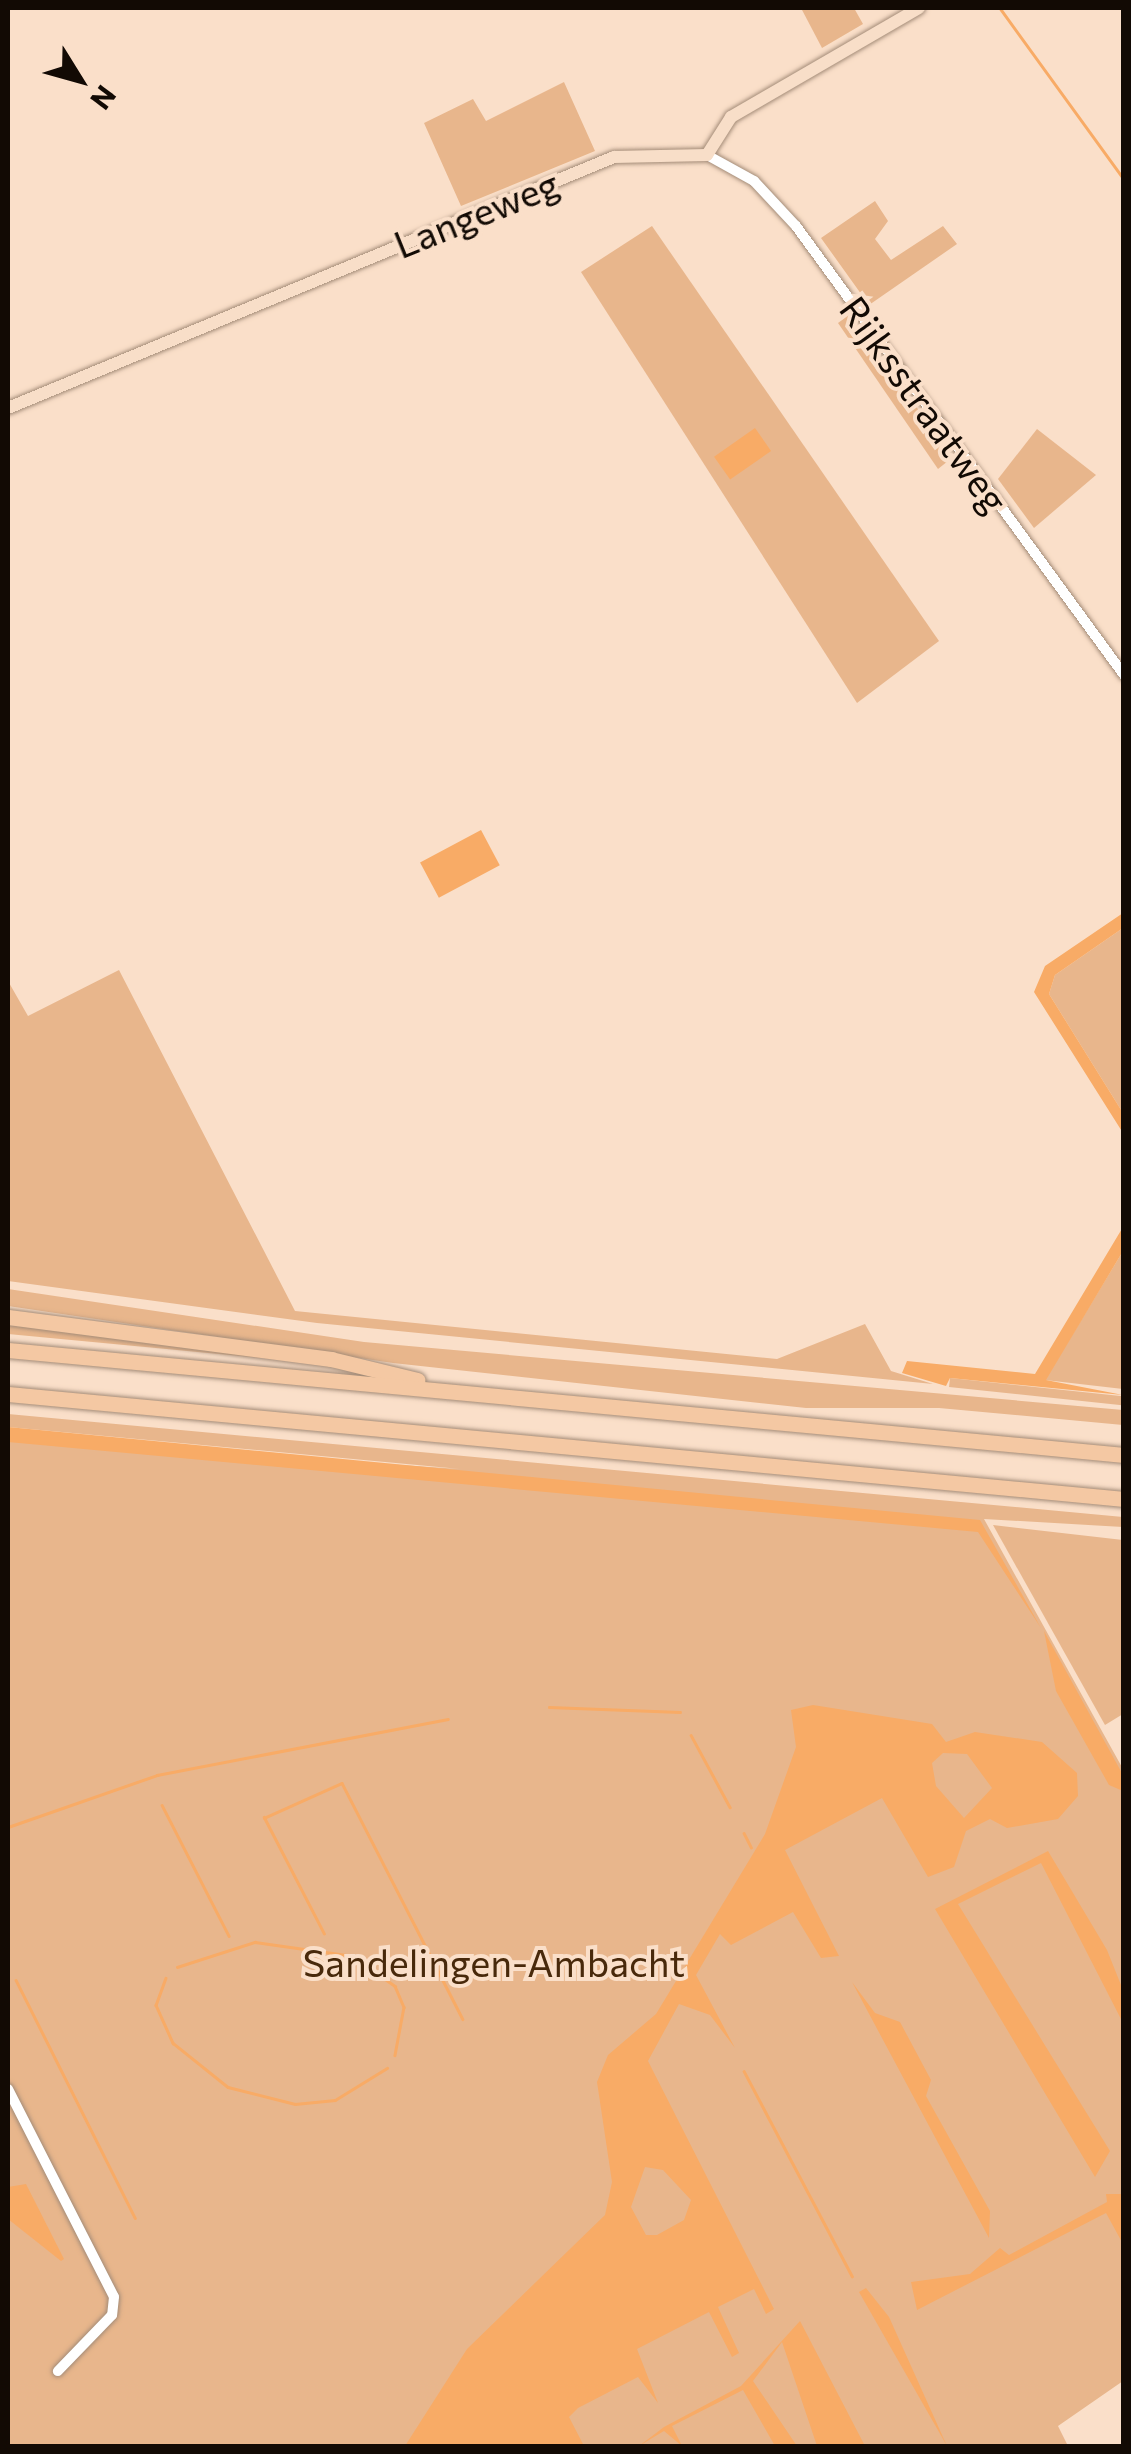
<!DOCTYPE html>
<style>
body{margin:0}
#map{position:relative;width:1131px;height:2454px;overflow:hidden;background:#fadfc9;font-family:Commissioner,sans-serif}
div>[style]{position:absolute}
.green>*{inset:0;background:#e8b68c;transform-origin:0 0}
.water>*{inset:0;background:#f8ab66;transform-origin:0 0}
.stream>*{height:2.5px;margin:-1.25px;padding:0 1.25px;transform-origin:1.25px;border-radius:1.25px;background:#f8ab66}
.roads{filter:drop-shadow(0 0 2px #a48c78) drop-shadow(0 0 2px #a48c78)}
.minor>*{height:10px;margin:-5px;padding:0 5px;transform-origin:5px;border-radius:5px;background:#fff}
.major>*{height:12px;margin:-6px;padding:0 6px;transform-origin:6px;border-radius:6px;background:#f8dec8}
.highway>*{height:15px;margin:-7.5px;padding:0 7.5px;transform-origin:7.5px;border-radius:7.5px;background:#f4c8a3}
span{translate:-50% -50%;white-space:nowrap;text-align:center;line-height:1.15;-webkit-text-stroke:8px #fadfc9;paint-order:stroke}
.street-label{font-size:38px;color:#120a04}
.park-label{font-size:38px;color:#48290b}
.frame{position:absolute;inset:0;border:10px solid #120a04;pointer-events:none}
.north{position:absolute;left:30px;top:30px;width:100px;height:100px;-webkit-text-stroke:8px #fadfc9;paint-order:stroke;rotate:127deg;font-size:28px;font-weight:700;line-height:40px;text-align:center;color:#120a04}
.north::after{content:'';display:block;margin:auto;width:35px;height:45px;background:#120a04;clip-path:polygon(50% 0,100% 100%,50% 72%,0 100%)}
</style>
<div id="map">
<div class="green">
<div style="clip-path:polygon(801px 8px,854px 8px,863px 24px,822px 48px)"></div>
<div style="clip-path:polygon(564px 82px,595px 151px,461px 206px,424px 123px,473px 99px,486px 121px)"></div>
<div style="clip-path:polygon(875px 201px,888px 221px,875px 239px,891px 260px,943px 226px,957px 244px,869px 305px,821px 238px)"></div>
<div style="clip-path:polygon(652px 226px,939px 641px,857px 703px,581px 272px)"></div>
<div style="clip-path:polygon(849px 315px,953px 457px,938px 469px,838px 323px)"></div>
<div style="clip-path:polygon(1037px 429px,1096px 475px,1034px 528px,998px 479px)"></div>
<div style="clip-path:polygon(1123px 928px,1123px 1113px,1049px 994px,1055px 975px)"></div>
<div style="clip-path:polygon(119px 970px,295px 1311px,777px 1359px,865px 1324px,891px 1371px,933px 1384px,317px 1323px,8px 1281px,8px 981px,28px 1016px)"></div>
<div style="clip-path:polygon(1123px 1251px,1123px 1389px,1045px 1380px)"></div>
<div style="clip-path:polygon(8px 1289px,364px 1342px,1123px 1410px,1123px 1425px,939px 1408px,806px 1408px,393px 1363px,8px 1306px)"></div>
<div style="clip-path:polygon(8px 1325px,153px 1342px,293px 1361px,8px 1334px)"></div>
<div style="left:950px;top:1378px;width:174px;height:9px;rotate:6deg"></div>
<div style="clip-path:polygon(8px 1414px,1123px 1517px,1123px 1527px,984px 1519px,1123px 1769px,1123px 2381px,1058px 2426px,1068px 2446px,8px 2446px,8px 1439px,460px 1469px,8px 1427px)"></div>
<div style="clip-path:polygon(993px 1525px,1123px 1540px,1123px 1714px,1105px 1725px)"></div>
</div>
<div class="water">
<div style="left:755px;top:428px;width:28px;height:50px;rotate:55deg"></div>
<div style="left:481px;top:830px;width:40px;height:69px;rotate:62deg"></div>
<div style="clip-path:polygon(1123px 913px,1123px 928px,1055px 975px,1049px 994px,1123px 1113px,1123px 1133px,1034px 992px,1045px 966px)"></div>
<div style="clip-path:polygon(1123px 1227px,1123px 1251px,1046px 1380px,1123px 1395px,950px 1378px,946px 1386px,902px 1373px,907px 1361px,1035px 1374px)"></div>
<div style="clip-path:polygon(8px 1427px,980px 1520px,1041px 1628px,978px 1532px,8px 1442px)"></div>
<div style="clip-path:polygon(1044px 1631px,1123px 1775px,1123px 1791px,1109px 1785px,1056px 1691px)"></div>
<div style="clip-path:polygon(evenodd,813px 1705px,932px 1724px,946px 1742px,975px 1732px,1042px 1742px,1077px 1773px,1078px 1796px,1058px 1819px,1007px 1828px,990px 1819px,966px 1831px,954px 1867px,928px 1877px,882px 1798px,785px 1850px,839px 1956px,821px 1958px,793px 1912px,731px 1945px,720px 1934px,696px 1975px,735px 2048px,710px 2015px,679px 2004px,648px 2061px,774px 2309px,766px 2314px,754px 2289px,718px 2307px,739px 2353px,732px 2357px,709px 2312px,637px 2349px,658px 2403px,638px 2377px,578px 2408px,569px 2417px,584px 2446px,405px 2446px,467px 2349px,605px 2215px,612px 2182px,597px 2082px,608px 2055px,656px 2014px,765px 1834px,796px 1747px,791px 1710px,813px 1705px,943px 1753px,967px 1754px,992px 1788px,964px 1818px,936px 1786px,932px 1763px,943px 1753px,813px 1705px,645px 2167px,663px 2170px,691px 2200px,684px 2220px,657px 2235px,646px 2235px,631px 2207px,645px 2167px)"></div>
<div style="clip-path:polygon(1048px 1851px,1107px 1950px,1123px 1990px,1123px 2023px,1041px 1863px,958px 1904px,1110px 2151px,1095px 2177px,935px 1909px)"></div>
<div style="clip-path:polygon(852px 1982px,875px 2013px,900px 2022px,931px 2080px,926px 2096px,990px 2211px,989px 2238px)"></div>
<div style="clip-path:polygon(26px 2184px,64px 2259px,61px 2261px,8px 2219px,8px 2187px)"></div>
<div style="clip-path:polygon(1106px 2194px,1123px 2194px,1123px 2244px,1106px 2213px,917px 2310px,911px 2282px,970px 2274px,1000px 2248px,1009px 2255px,1107px 2202px)"></div>
<div style="clip-path:polygon(866px 2288px,889px 2317px,947px 2446px,859px 2292px)"></div>
<div style="clip-path:polygon(800px 2321px,865px 2446px,817px 2446px,782px 2342px,753px 2381px,797px 2446px,775px 2446px,743px 2390px,672px 2426px,682px 2446px,664px 2431px,639px 2446px,664px 2427px,741px 2386px)"></div>
</div>
<div class="stream">
<div style="left:1000px;top:8px;width:211px;rotate:54.1deg"></div>
<div style="left:549px;top:1707px;width:131px;rotate:2.2deg"></div>
<div style="left:691px;top:1735px;width:82px;rotate:61.6deg"></div>
<div style="left:162px;top:1805px;width:147px;rotate:62.9deg"></div>
<div style="left:8px;top:1827px;width:158px;rotate:-19.2deg"></div>
<div style="left:157px;top:1775px;width:296px;rotate:-10.9deg"></div>
<div style="left:744px;top:1833px;width:16px;rotate:63deg"></div>
<div style="left:324px;top:1934px;width:131px;rotate:-117.3deg"></div>
<div style="left:264px;top:1818px;width:85px;rotate:-24.2deg"></div>
<div style="left:342px;top:1783px;width:265px;rotate:62.9deg"></div>
<div style="left:177px;top:1967px;width:82px;rotate:-17.8deg"></div>
<div style="left:255px;top:1942px;width:99px;rotate:8.1deg"></div>
<div style="left:353px;top:1956px;width:52px;rotate:35.5deg"></div>
<div style="left:395px;top:1986px;width:23px;rotate:67deg"></div>
<div style="left:404px;top:2007px;width:49px;rotate:100.6deg"></div>
<div style="left:166px;top:1978px;width:29px;rotate:110deg"></div>
<div style="left:156px;top:2005px;width:42px;rotate:65.9deg"></div>
<div style="left:173px;top:2043px;width:70px;rotate:38.7deg"></div>
<div style="left:228px;top:2087px;width:69px;rotate:14.2deg"></div>
<div style="left:295px;top:2104px;width:40px;rotate:-5.7deg"></div>
<div style="left:335px;top:2100px;width:61px;rotate:-31.6deg"></div>
<div style="left:16px;top:1980px;width:266px;rotate:63.4deg"></div>
<div style="left:744px;top:2071px;width:232px;rotate:62.2deg"></div>
</div>
<div class="roads">
<div class="minor">
<div style="left:707px;top:155px;width:54px;rotate:29deg"></div>
<div style="left:754px;top:181px;width:62px;rotate:47deg"></div>
<div style="left:796px;top:226px;width:556px;rotate:53.85deg"></div>
<div style="left:8px;top:2089px;width:233px;rotate:63deg"></div>
<div style="left:114px;top:2297px;width:18px;rotate:96deg"></div>
<div style="left:112px;top:2315px;width:78px;rotate:134deg"></div>
</div>
<div class="major">
<div style="left:8px;top:408px;width:656px;rotate:-22.5deg"></div>
<div style="left:614px;top:157px;width:93px;rotate:-1.2deg"></div>
<div style="left:707px;top:155px;width:45px;rotate:-57.7deg"></div>
<div style="left:731px;top:117px;width:217px;rotate:-30.1deg"></div>
</div>
<div class="highway">
<div style="left:8px;top:1317px;width:326px;rotate:7.4deg"></div>
<div style="left:331px;top:1359px;width:89px;rotate:13.6deg"></div>
<div style="left:8px;top:1350px;width:1121px;rotate:5.37deg"></div>
<div style="left:8px;top:1394px;width:1121px;rotate:5.37deg"></div>
</div>
</div>
<div class="street-label">
<span style="left:476px;top:213px;rotate:-22deg">Langeweg</span>
<span style="left:925px;top:404px;rotate:54deg">Rijksstraatweg</span>
</div>
<div class="park-label">
<span style="left:494px;top:1962px">Sandelingen-Ambacht</span>
</div>
<div class="frame"></div>
<div class="north">N</div>
</div>
